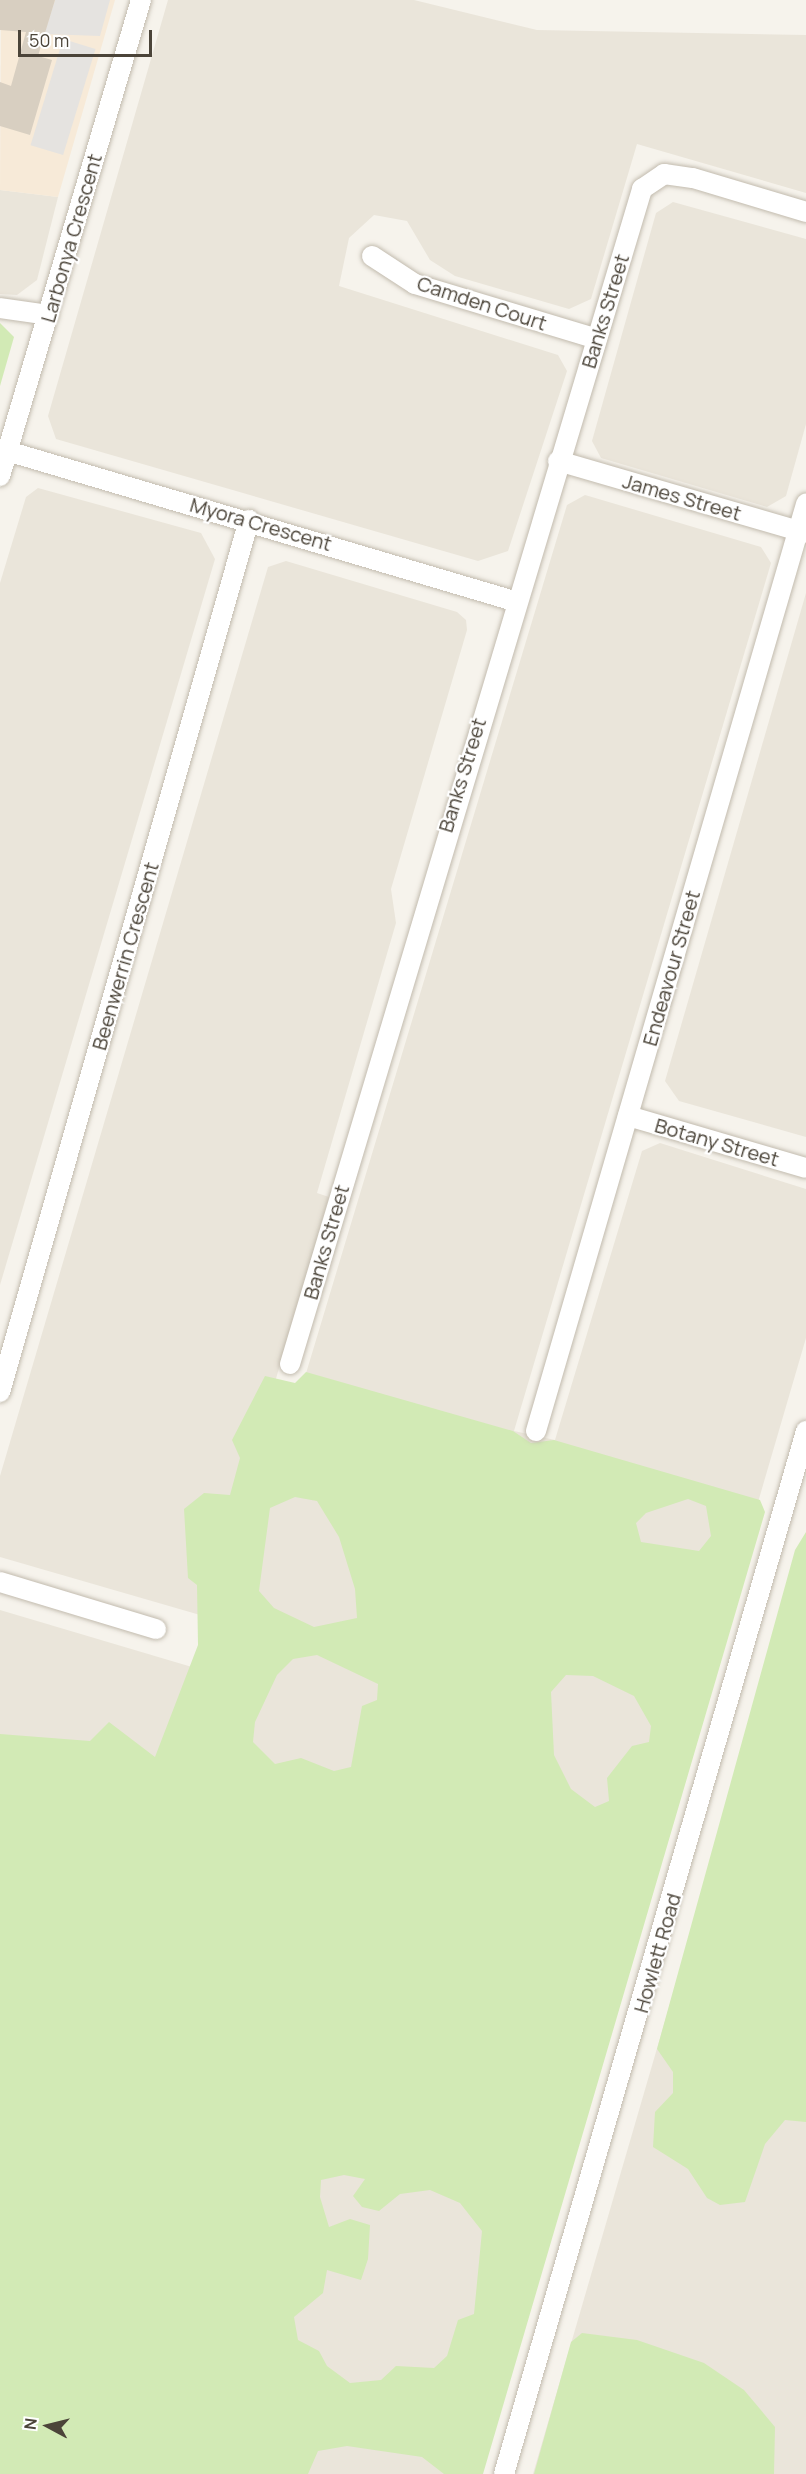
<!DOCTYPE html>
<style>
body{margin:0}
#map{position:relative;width:806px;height:2474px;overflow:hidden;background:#f6f3ec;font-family:Manrope,sans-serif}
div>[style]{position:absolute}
.residential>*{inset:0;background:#eae5da}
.commercial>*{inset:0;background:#f7ead8}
.green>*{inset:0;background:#d2eab5}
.parking>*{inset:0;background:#e5e3e0;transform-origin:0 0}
.building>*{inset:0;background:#d8cfc1}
.roads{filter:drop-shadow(0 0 2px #c2bbae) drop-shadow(0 0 2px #c2bbae)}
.minor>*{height:20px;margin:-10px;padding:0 10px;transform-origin:10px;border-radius:10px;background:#fff}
span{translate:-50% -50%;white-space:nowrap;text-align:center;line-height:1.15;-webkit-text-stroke:4.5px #fff;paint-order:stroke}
.street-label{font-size:20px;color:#4b4439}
.north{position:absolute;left:18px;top:2396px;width:60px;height:60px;-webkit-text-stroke:4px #fff;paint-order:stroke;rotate:277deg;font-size:16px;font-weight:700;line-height:24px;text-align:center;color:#4b4439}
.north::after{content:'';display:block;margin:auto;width:21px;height:27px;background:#4b4439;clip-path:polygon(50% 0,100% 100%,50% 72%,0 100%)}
.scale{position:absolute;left:18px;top:30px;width:134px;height:27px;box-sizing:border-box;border:3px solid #4b4439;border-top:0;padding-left:8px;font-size:18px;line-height:21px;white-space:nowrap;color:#4b4439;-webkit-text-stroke:4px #fff;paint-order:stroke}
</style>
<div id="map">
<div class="residential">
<div style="clip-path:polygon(168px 0,414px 0,537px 30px,806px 35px,806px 193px,637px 144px,591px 299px,569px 309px,455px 276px,430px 260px,407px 221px,374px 215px,349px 238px,339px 286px,558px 355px,567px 371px,508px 551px,478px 561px,56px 439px,48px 416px)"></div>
<div style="clip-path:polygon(0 190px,58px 197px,37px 280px,17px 295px,0 294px)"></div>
<div style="clip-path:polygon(673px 202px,806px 239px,806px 424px,786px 496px,767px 507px,601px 458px,592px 441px,656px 213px)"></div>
<div style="clip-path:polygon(38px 488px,201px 533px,215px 559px,0 1285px,0 583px,26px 497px)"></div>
<div style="clip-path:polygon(585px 495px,761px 547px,771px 563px,514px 1431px,555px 1440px,642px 1151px,660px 1143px,806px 1189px,806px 1338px,474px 2474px,0 2474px,0 1610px,202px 1670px,207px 1617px,0 1557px,0 1476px,268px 567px,286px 561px,457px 612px,466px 620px,467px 630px,391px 889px,396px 923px,317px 1193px,329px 1197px,275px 1382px,301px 1390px,567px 505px)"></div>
<div style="clip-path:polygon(806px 593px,806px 1137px,679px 1101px,665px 1081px)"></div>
<div style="clip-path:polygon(769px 1664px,806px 1675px,806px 2474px,533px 2474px)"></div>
</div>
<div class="commercial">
<div style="clip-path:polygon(115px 0,58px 197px,0 190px,1px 0)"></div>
</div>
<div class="green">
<div style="clip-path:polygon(0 323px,14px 337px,0 386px)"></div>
<div style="clip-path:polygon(evenodd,306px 1372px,513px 1431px,531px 1443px,554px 1440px,760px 1500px,765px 1512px,483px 2474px,444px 2474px,422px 2457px,347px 2446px,318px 2451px,308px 2474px,0 2474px,0 1734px,90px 1741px,109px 1722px,155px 1757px,198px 1645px,197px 1585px,188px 1578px,184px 1509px,204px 1493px,230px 1495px,240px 1458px,232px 1440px,265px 1376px,295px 1383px,306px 1372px,295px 1497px,317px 1501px,339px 1537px,355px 1589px,357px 1618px,314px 1627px,274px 1608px,259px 1591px,270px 1508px,295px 1497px,306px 1372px,688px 1499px,706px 1506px,711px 1536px,699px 1551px,641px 1542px,636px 1523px,646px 1513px,688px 1499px,306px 1372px,317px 1655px,378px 1684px,377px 1700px,362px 1706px,351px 1767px,334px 1771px,301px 1758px,275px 1764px,253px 1742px,255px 1722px,277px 1675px,293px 1659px,317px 1655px,306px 1372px,566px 1675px,593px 1676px,634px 1696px,651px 1726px,649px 1742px,632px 1746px,607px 1778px,609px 1801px,595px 1807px,571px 1789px,554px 1755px,551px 1692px,566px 1675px,306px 1372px,344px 2175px,365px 2179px,353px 2196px,362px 2207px,379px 2211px,400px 2194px,430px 2190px,460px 2203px,482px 2231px,474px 2314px,458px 2320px,447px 2356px,434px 2368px,396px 2366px,381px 2380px,350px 2383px,327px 2366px,319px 2351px,298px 2340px,294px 2317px,323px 2293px,327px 2270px,361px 2280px,368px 2259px,370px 2225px,350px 2219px,329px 2227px,320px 2197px,321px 2180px,344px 2175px)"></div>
<div style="clip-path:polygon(806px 1532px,806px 2122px,785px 2120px,765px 2144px,745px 2202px,720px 2205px,707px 2198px,688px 2169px,653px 2147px,655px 2112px,673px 2093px,673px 2072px,657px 2049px,795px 1550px)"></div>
<div style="clip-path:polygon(582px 2333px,637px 2340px,704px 2363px,744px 2390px,775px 2427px,774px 2474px,534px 2474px,571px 2342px)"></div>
</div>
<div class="parking">
<div style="clip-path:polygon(55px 0,110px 0,100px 36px,44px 34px)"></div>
<div style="left:63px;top:39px;width:34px;height:111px;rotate:17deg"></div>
</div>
<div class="building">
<div style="clip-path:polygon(0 0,55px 0,38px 56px,52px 60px,30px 135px,0 126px,0 82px,11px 86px,26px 32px,0 30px)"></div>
</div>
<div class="roads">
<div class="minor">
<div style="left:372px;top:256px;width:51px;rotate:33.1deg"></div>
<div style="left:415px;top:284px;width:190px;rotate:16.8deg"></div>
<div style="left:0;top:308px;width:49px;rotate:8.1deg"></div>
<div style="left:7px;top:451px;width:529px;rotate:16.48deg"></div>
<div style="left:558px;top:461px;width:258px;rotate:16.2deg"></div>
<div style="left:0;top:476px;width:496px;rotate:-73.5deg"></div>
<div style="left:628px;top:1116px;width:185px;rotate:16.3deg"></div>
<div style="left:290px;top:1364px;width:1227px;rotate:-73.32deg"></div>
<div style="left:642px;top:189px;width:27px;rotate:-34deg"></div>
<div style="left:664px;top:174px;width:29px;rotate:8deg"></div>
<div style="left:693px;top:178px;width:118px;rotate:16.7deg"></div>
<div style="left:0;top:1392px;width:907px;rotate:-74.06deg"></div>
<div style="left:536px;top:1431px;width:966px;rotate:-73.76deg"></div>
<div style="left:0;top:1582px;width:163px;rotate:16.8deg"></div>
<div style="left:504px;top:2474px;width:1086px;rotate:-73.85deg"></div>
</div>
</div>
<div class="street-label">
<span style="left:71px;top:238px;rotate:-74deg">Larbonya Crescent</span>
<span style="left:482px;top:303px;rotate:18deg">Camden Court</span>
<span style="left:605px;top:311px;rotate:-73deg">Banks Street</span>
<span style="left:682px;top:497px;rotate:16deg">James Street</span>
<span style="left:261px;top:524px;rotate:16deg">Myora Crescent</span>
<span style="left:462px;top:775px;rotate:-73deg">Banks Street</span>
<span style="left:125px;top:956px;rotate:-74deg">Beenwerrin Crescent</span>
<span style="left:671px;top:968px;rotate:-74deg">Endeavour Street</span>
<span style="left:717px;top:1142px;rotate:16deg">Botany Street</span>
<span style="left:326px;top:1242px;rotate:-74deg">Banks Street</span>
<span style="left:657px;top:1953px;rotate:-74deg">Howlett Road</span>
</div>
<div class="north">N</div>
<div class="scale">50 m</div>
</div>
